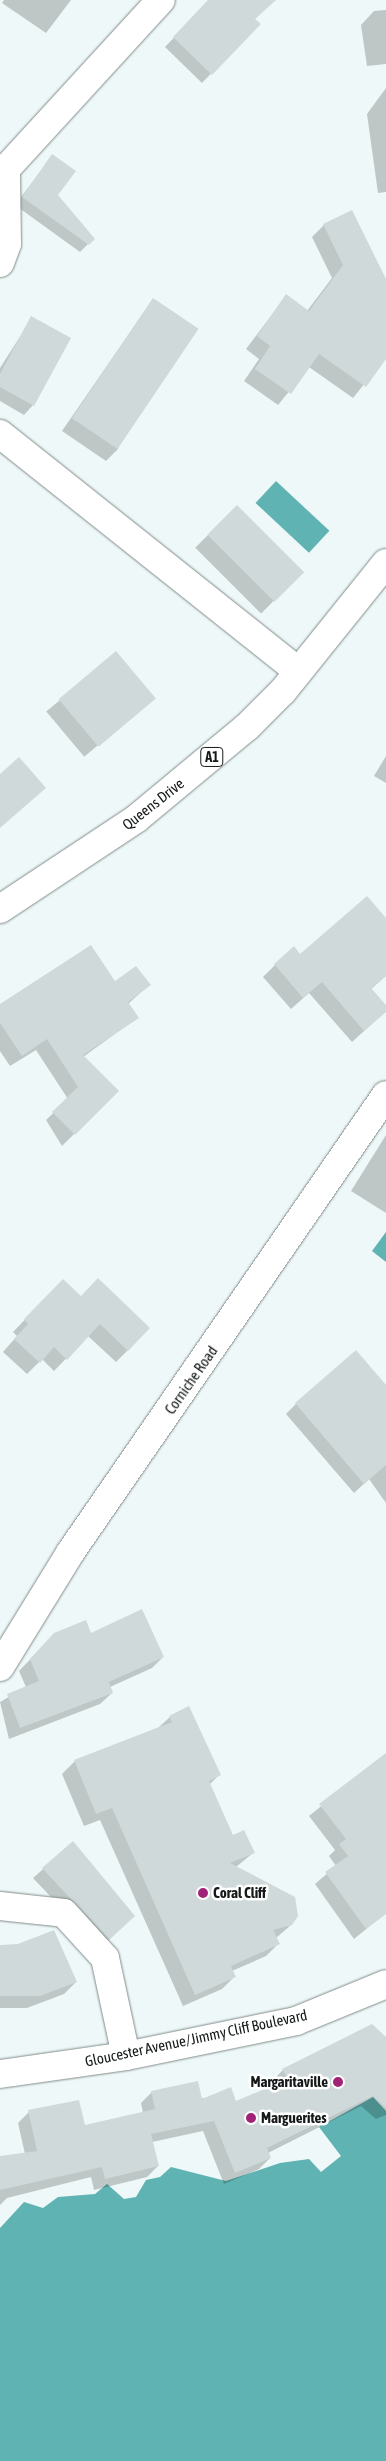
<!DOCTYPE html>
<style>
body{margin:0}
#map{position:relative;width:386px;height:2461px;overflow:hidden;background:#eef8f8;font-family:"Asap Condensed",sans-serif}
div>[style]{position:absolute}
.water>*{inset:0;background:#5fb3b3;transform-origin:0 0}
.shadow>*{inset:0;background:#0003;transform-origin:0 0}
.building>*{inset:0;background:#cfd9d9;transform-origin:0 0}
.roads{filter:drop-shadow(0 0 1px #818b8a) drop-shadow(0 0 1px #818b8a)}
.minor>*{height:28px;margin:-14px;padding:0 14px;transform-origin:14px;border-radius:14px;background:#fff}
.major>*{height:28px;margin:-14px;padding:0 14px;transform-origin:14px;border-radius:14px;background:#fff}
.dots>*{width:14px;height:14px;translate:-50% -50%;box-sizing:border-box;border:2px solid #fff;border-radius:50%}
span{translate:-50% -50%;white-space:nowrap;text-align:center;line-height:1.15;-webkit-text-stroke:5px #fff;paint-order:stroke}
.shield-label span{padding:1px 4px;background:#fff;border:1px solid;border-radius:4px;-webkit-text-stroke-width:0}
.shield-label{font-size:14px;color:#151919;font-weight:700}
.street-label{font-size:15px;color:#151919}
.poi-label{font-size:15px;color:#151919;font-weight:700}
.left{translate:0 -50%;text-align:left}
.right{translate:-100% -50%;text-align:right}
</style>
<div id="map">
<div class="water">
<div style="left:276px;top:481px;width:73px;height:30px;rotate:43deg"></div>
<div style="clip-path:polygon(386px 1232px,386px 1262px,372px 1251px)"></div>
<div style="clip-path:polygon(373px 2097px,386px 2111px,386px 2461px,0 2461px,0 2228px,24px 2202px,43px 2208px,58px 2197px,95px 2194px,107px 2184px,124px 2199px,136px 2197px,146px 2180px,160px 2177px,171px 2167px,226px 2181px,280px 2163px,309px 2159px,321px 2172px,341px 2156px,319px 2127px)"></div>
</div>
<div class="shadow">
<div style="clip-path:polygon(4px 0,71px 0,46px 33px,2px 3px)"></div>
<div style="clip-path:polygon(210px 0,275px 0,254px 19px,259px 24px,202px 83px,165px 47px)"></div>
<div style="clip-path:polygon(386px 10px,386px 64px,367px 66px,361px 25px,374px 11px)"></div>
<div style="clip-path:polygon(386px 88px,386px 192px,378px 193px,367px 114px)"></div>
<div style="clip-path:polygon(52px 156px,57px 196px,93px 239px,80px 252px,15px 205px)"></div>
<div style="clip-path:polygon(324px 225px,386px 282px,386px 357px,353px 398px,309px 367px,278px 405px,244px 381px,259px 359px,246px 349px,286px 296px,307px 311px,332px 278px,312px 237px)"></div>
<div style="clip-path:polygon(153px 299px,118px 449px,106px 461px,62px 431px)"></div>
<div style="clip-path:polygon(32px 318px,33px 405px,24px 415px,0 401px,0 368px)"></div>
<div style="left:237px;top:506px;width:93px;height:59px;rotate:45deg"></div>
<div style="left:116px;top:653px;width:59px;height:91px;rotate:50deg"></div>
<div style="clip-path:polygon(386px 756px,386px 783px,374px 776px)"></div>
<div style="clip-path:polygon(386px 920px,386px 976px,371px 989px,386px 1011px,352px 1042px,309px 993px,291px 1009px,263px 977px,275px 965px)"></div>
<div style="clip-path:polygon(114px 983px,149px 985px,128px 1004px,137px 1018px,83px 1057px,117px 1091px,62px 1146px,46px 1120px,68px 1099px,36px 1050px,10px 1066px,0 1051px,0 1006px)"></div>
<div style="clip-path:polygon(386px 1135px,386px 1213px,351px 1191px)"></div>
<div style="clip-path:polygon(63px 1280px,128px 1350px,116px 1362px,88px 1336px,54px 1371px,42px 1359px,27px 1374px,3px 1352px,17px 1336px,13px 1332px)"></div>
<div style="clip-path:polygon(386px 1387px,386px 1503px,369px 1479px,354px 1493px,286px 1414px,296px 1404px)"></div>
<div style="clip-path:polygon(90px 1635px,163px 1657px,152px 1668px,110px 1687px,112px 1693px,100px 1704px,9px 1739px,0 1702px,26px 1687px,19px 1671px,43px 1646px)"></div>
<div style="clip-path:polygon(170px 1717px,219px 1775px,209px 1785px,232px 1836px,253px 1853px,236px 1867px,291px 1925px,276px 1938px,278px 1944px,266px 1956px,232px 1971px,234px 1977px,222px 1989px,183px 2006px,100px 1820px,84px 1826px,62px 1774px,75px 1761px,158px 1728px)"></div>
<div style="clip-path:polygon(386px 1754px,386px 1913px,354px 1939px,315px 1884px,336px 1866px,329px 1856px,335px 1850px,309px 1816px)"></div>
<div style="clip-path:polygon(73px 1843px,124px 1925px,99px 1948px,33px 1878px)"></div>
<div style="clip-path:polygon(0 1946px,76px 1982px,64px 1994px,27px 2008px,0 2008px)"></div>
<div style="clip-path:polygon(386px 2039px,386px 2115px,376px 2119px,361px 2106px,268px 2153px,270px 2158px,259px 2169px,224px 2184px,203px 2131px,152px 2142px,158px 2166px,147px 2177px,94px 2190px,91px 2177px,7px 2198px,0 2205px,0 2158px,25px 2154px,18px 2123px,29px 2112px,84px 2127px,143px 2113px,141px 2103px,152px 2092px,235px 2102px,275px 2086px,272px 2081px,283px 2070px)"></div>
</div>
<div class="building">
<div style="clip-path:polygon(208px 0,276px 0,255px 19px,261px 24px,212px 75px,173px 37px)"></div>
<div style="clip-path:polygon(52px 154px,76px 171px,58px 195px,95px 239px,89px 245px,22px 197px)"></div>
<div style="clip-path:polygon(352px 210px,386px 279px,386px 359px,366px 387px,319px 354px,291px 394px,255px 369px,270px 346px,257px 336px,286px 294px,309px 311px,343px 265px,323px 224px)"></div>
<div style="left:153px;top:298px;width:55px;height:145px;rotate:34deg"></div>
<div style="clip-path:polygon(31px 316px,71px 338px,34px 406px,0 387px,0 374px)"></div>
<div style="left:237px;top:505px;width:95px;height:42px;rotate:45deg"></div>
<div style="left:116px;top:651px;width:62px;height:75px;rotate:50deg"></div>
<div style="clip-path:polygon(19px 757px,46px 788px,0 828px,0 774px)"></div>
<div style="clip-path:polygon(367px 896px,386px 918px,386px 976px,371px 988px,386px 1005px,386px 1012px,364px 1031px,322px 982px,303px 998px,274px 964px,294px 946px,300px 954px)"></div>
<div style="clip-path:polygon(91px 945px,115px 981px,136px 966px,151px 985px,128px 1002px,139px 1018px,83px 1055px,119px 1091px,75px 1135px,52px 1112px,78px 1087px,47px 1039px,22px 1056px,0 1023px,0 1004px)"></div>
<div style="clip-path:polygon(98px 1278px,150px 1328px,128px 1351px,100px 1324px,67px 1360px,54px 1347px,40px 1363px,14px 1339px,28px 1324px,24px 1319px,63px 1279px,81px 1296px)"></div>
<div style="clip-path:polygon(356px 1350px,386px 1385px,386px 1465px,364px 1484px,295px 1403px)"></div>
<div style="clip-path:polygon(142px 1609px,164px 1657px,109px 1682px,113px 1693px,20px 1728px,7px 1694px,39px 1681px,30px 1659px,54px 1633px,86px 1620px,91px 1633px)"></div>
<div style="clip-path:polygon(189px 1706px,221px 1775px,209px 1781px,233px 1835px,244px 1830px,255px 1853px,230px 1863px,295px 1897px,298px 1916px,292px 1925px,273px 1930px,280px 1944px,231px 1966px,236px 1977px,195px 1995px,112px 1808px,96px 1814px,74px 1760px,172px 1722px,169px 1716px)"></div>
<div style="clip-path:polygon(386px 1753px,386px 1914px,366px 1929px,325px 1872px,348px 1856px,339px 1844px,346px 1839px,319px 1804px)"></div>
<div style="clip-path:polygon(73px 1841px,135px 1916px,109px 1940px,42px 1868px)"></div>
<div style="clip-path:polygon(54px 1930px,77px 1982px,40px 1996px,0 1996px,0 1945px,18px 1944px)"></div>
<div style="clip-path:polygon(372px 2024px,386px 2037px,386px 2108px,373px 2096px,267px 2148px,271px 2158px,235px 2173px,214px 2121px,151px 2134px,159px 2166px,105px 2179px,102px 2167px,0 2190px,0 2156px,37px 2151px,28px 2110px,79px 2100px,85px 2125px,155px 2109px,151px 2091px,198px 2081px,202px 2099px,231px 2087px,236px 2101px,288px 2079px,282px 2069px)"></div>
</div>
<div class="roads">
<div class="minor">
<div style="left:0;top:263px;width:20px;rotate:-70deg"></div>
<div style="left:7px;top:244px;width:75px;rotate:-90.8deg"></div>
<div style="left:6px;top:169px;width:229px;rotate:-47.5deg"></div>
<div style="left:0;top:434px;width:381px;rotate:38.5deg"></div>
<div style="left:0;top:1667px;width:134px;rotate:-58.4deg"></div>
<div style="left:70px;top:1553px;width:556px;rotate:-55.4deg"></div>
<div style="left:0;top:1906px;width:64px;rotate:6.2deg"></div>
<div style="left:64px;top:1913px;width:61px;rotate:47.7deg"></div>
<div style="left:105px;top:1958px;width:100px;rotate:77.9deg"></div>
</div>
<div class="major">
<div style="left:0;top:909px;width:163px;rotate:-33.5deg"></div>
<div style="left:136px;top:819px;width:144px;rotate:-39.7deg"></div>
<div style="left:247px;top:727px;width:51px;rotate:-45deg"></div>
<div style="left:283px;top:691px;width:164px;rotate:-51.2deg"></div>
<div style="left:0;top:2074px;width:127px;rotate:-8.1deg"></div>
<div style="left:126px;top:2056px;width:174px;rotate:-11.6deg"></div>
<div style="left:296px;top:2021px;width:97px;rotate:-22.3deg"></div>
</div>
</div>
<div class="dots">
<div style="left:203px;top:1893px;background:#a02377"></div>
<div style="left:338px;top:2082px;background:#a02377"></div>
<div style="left:251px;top:2118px;background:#a02377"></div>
</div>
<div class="shield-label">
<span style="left:212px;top:757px">A1</span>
</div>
<div class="street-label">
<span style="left:153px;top:804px;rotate:-38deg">Queens Drive</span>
<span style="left:191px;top:1380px;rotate:-55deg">Corniche Road</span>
<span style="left:196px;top:2038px;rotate:-12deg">Gloucester Avenue/Jimmy Cliff Boulevard</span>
</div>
<div class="poi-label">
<span class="left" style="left:213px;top:1893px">Coral Cliff</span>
<span class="right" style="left:328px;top:2082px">Margaritaville</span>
<span class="left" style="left:261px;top:2118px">Marguerites</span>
</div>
</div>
